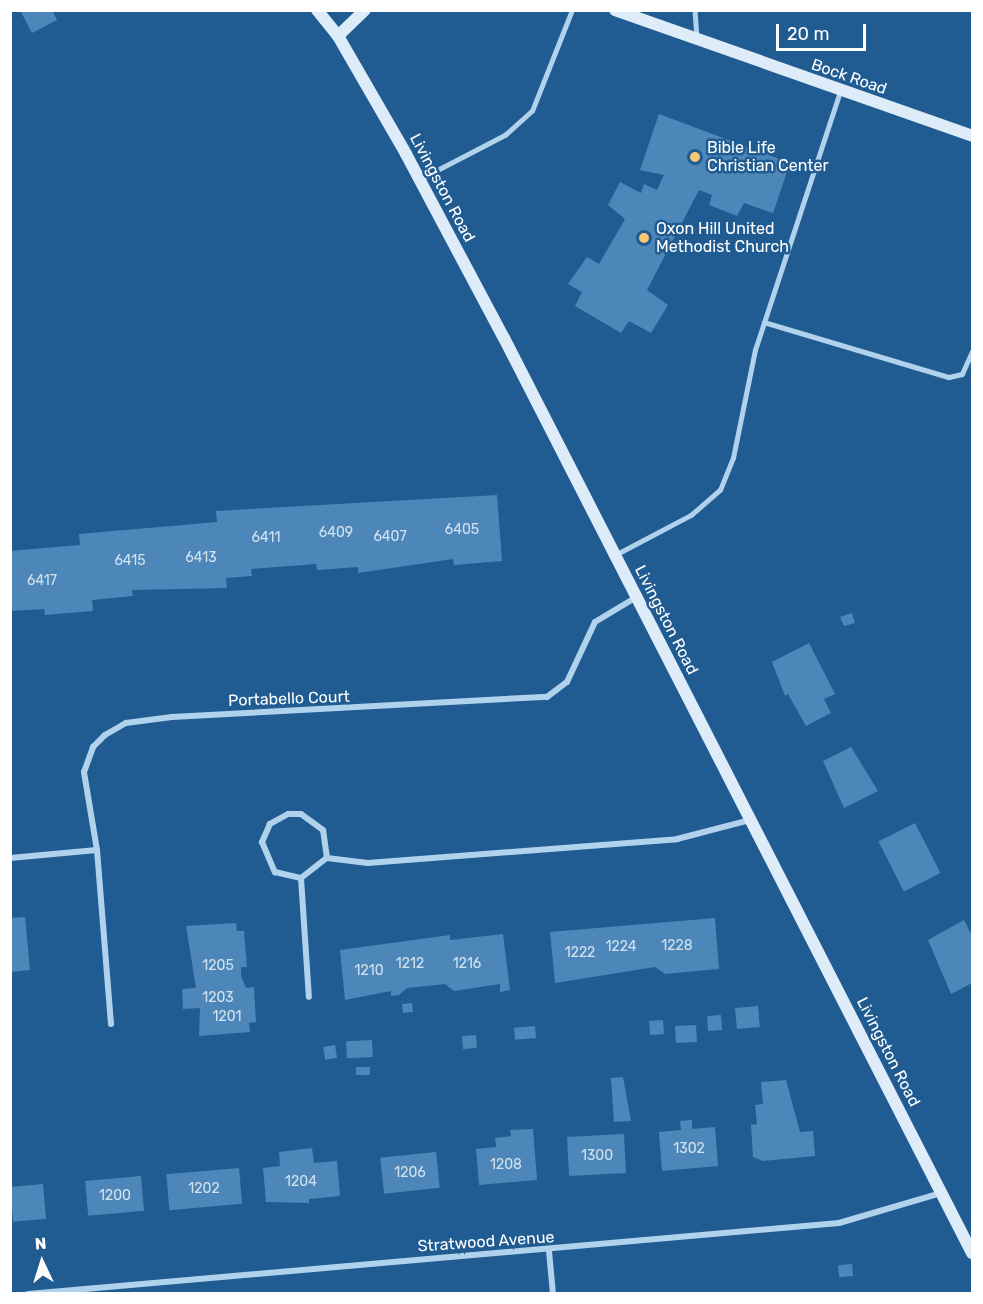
<!DOCTYPE html>
<style>
body{margin:0}
#map{position:relative;width:983px;height:1304px;overflow:hidden;background:#205c91;font-family:Rubik,sans-serif}
div>[style]{position:absolute}
.building>*{inset:0;background:#4d87ba;transform-origin:0 0}
.service>*{height:4.5px;margin:-2.25px;padding:0 2.25px;transform-origin:2.25px;border-radius:2.25px;background:#b1d2ed}
.minor>*{height:6px;margin:-3px;padding:0 3px;transform-origin:3px;border-radius:3px;background:#b1d2ed}
.secondary>*{height:12px;margin:-6px;padding:0 6px;transform-origin:6px;border-radius:6px;background:#deecfa}
.dots>*{width:16px;height:16px;translate:-50% -50%;box-sizing:border-box;border:3px solid #205c91;border-radius:50%}
span{translate:-50% -50%;white-space:nowrap;text-align:center;line-height:1.15;-webkit-text-stroke:5px #205c91;paint-order:stroke}
.number-label{font-size:14px;color:#d2e1ee}
.number-label span{-webkit-text-stroke-width:0}
.street-label{font-size:16px;color:#fff}
.poi-label{font-size:16px;color:#fff}
.left{translate:0 -50%;text-align:left}
.frame{position:absolute;inset:0;border:12px solid #fff;pointer-events:none}
.north{position:absolute;left:12px;top:1232px;width:60px;height:60px;-webkit-text-stroke:4px #205c91;paint-order:stroke;rotate:356deg;font-size:16px;font-weight:700;line-height:24px;text-align:center;color:#fff}
.north::after{content:'';display:block;margin:auto;width:21px;height:27px;background:#fff;clip-path:polygon(50% 0,100% 100%,50% 72%,0 100%)}
.scale{position:absolute;left:776px;top:24px;width:90px;height:27px;box-sizing:border-box;border:3px solid #fff;border-top:0;padding-left:8px;font-size:18px;line-height:21px;white-space:nowrap;color:#fff;-webkit-text-stroke:4px #205c91;paint-order:stroke}
</style>
<div id="map">
<div class="building">
<div style="clip-path:polygon(20px 10px,52px 10px,57px 20px,32px 33px)"></div>
<div style="clip-path:polygon(659px 114px,790px 163px,773px 213px,744px 203px,737px 216px,709px 205px,712px 195px,699px 190px,647px 290px,668px 305px,651px 333px,629px 321px,621px 333px,575px 306px,582px 292px,568px 284px,587px 257px,599px 264px,625px 219px,608px 205px,620px 182px,641px 193px,644px 184px,657px 190px,664px 175px,640px 170px)"></div>
<div style="clip-path:polygon(497px 495px,502px 561px,454px 565px,453px 559px,358px 573px,358px 567px,317px 570px,316px 564px,251px 569px,252px 576px,226px 578px,227px 588px,132px 590px,133px 596px,92px 600px,93px 611px,45px 615px,44px 609px,10px 611px,10px 551px,80px 545px,79px 534px,217px 522px,216px 511px)"></div>
<div style="clip-path:polygon(852px 613px,855px 623px,844px 626px,840px 617px)"></div>
<div style="clip-path:polygon(809px 643px,835px 694px,824px 699px,831px 713px,806px 726px,788px 694px,785px 696px,772px 662px)"></div>
<div style="clip-path:polygon(851px 747px,878px 791px,844px 808px,823px 761px)"></div>
<div style="left:915px;top:823px;width:56px;height:41px;rotate:63deg"></div>
<div style="clip-path:polygon(25px 917px,30px 970px,10px 972px,10px 918px)"></div>
<div style="clip-path:polygon(715px 918px,719px 969px,665px 974px,655px 967px,555px 983px,550px 932px)"></div>
<div style="clip-path:polygon(964px 920px,972px 936px,972px 983px,951px 994px,928px 940px)"></div>
<div style="clip-path:polygon(236px 923px,237px 931px,244px 931px,247px 967px,241px 967px,241px 976px,246px 988px,254px 987px,256px 1022px,249px 1023px,250px 1032px,199px 1036px,200px 1008px,183px 1009px,182px 989px,196px 988px,186px 926px)"></div>
<div style="clip-path:polygon(503px 934px,510px 990px,500px 992px,500px 984px,454px 991px,445px 984px,407px 988px,399px 995px,391px 996px,391px 991px,345px 1000px,340px 950px,450px 935px,450px 940px)"></div>
<div style="left:412px;top:1003px;width:9px;height:10px;rotate:84deg"></div>
<div style="left:758px;top:1006px;width:21px;height:23px;rotate:85deg"></div>
<div style="left:721px;top:1015px;width:15px;height:14px;rotate:86deg"></div>
<div style="left:663px;top:1020px;width:14px;height:14px;rotate:86deg"></div>
<div style="left:696px;top:1025px;width:17px;height:21px;rotate:87deg"></div>
<div style="left:535px;top:1026px;width:12px;height:21px;rotate:85deg"></div>
<div style="left:476px;top:1035px;width:13px;height:14px;rotate:86deg"></div>
<div style="left:372px;top:1040px;width:17px;height:26px;rotate:87deg"></div>
<div style="left:335px;top:1045px;width:13px;height:12px;rotate:81deg"></div>
<div style="left:370px;top:1067px;width:8px;height:14px;rotate:90deg"></div>
<div style="clip-path:polygon(623px 1077px,631px 1121px,614px 1122px,611px 1078px)"></div>
<div style="clip-path:polygon(786px 1080px,800px 1132px,813px 1131px,815px 1156px,763px 1161px,753px 1157px,751px 1125px,757px 1124px,755px 1105px,763px 1104px,761px 1082px)"></div>
<div style="clip-path:polygon(692px 1120px,692px 1129px,715px 1127px,718px 1166px,662px 1171px,659px 1132px,681px 1130px,680px 1121px)"></div>
<div style="clip-path:polygon(533px 1129px,537px 1180px,479px 1185px,476px 1149px,496px 1147px,495px 1138px,511px 1136px,510px 1130px)"></div>
<div style="left:624px;top:1134px;width:39px;height:57px;rotate:87deg"></div>
<div style="clip-path:polygon(312px 1148px,314px 1163px,337px 1161px,340px 1196px,309px 1199px,309px 1203px,266px 1202px,263px 1168px,280px 1166px,279px 1152px)"></div>
<div style="left:436px;top:1152px;width:36px;height:56px;rotate:84deg"></div>
<div style="left:239px;top:1168px;width:36px;height:73px;rotate:85deg"></div>
<div style="left:141px;top:1176px;width:35px;height:56px;rotate:85deg"></div>
<div style="left:43px;top:1184px;width:35px;height:33px;rotate:85deg"></div>
<div style="left:852px;top:1264px;width:12px;height:14px;rotate:85deg"></div>
</div>
<div class="service">
<div style="left:695px;top:10px;width:27px;rotate:86deg"></div>
<div style="left:420px;top:179px;width:96px;rotate:-27.4deg"></div>
<div style="left:505px;top:135px;width:36px;rotate:-42deg"></div>
<div style="left:532px;top:111px;width:109px;rotate:-68.4deg"></div>
<div style="left:764px;top:322px;width:193px;rotate:16.6deg"></div>
<div style="left:949px;top:377px;width:13px;rotate:-13deg"></div>
<div style="left:962px;top:374px;width:24px;rotate:-66deg"></div>
<div style="left:615px;top:555px;width:86px;rotate:-27.8deg"></div>
<div style="left:691px;top:515px;width:38px;rotate:-41deg"></div>
<div style="left:720px;top:490px;width:35px;rotate:-68deg"></div>
<div style="left:733px;top:458px;width:110px;rotate:-78.5deg"></div>
<div style="left:755px;top:350px;width:272px;rotate:-71.8deg"></div>
</div>
<div class="minor">
<div style="left:10px;top:858px;width:87px;rotate:-5.3deg"></div>
<div style="left:327px;top:858px;width:28px;rotate:-98deg"></div>
<div style="left:323px;top:830px;width:27px;rotate:-144deg"></div>
<div style="left:301px;top:814px;width:13px;rotate:180deg"></div>
<div style="left:288px;top:814px;width:21px;rotate:151deg"></div>
<div style="left:270px;top:824px;width:20px;rotate:114deg"></div>
<div style="left:262px;top:842px;width:33px;rotate:67deg"></div>
<div style="left:275px;top:872px;width:27px;rotate:13deg"></div>
<div style="left:301px;top:878px;width:33px;rotate:-38deg"></div>
<div style="left:327px;top:858px;width:41px;rotate:7deg"></div>
<div style="left:368px;top:863px;width:310px;rotate:-4.4deg"></div>
<div style="left:677px;top:839px;width:75px;rotate:-14.6deg"></div>
<div style="left:301px;top:878px;width:119px;rotate:86.2deg"></div>
<div style="left:111px;top:1024px;width:175px;rotate:-94.6deg"></div>
<div style="left:97px;top:850px;width:79px;rotate:-99.5deg"></div>
<div style="left:84px;top:772px;width:27px;rotate:-70deg"></div>
<div style="left:93px;top:747px;width:17px;rotate:-45deg"></div>
<div style="left:105px;top:735px;width:24px;rotate:-30deg"></div>
<div style="left:126px;top:723px;width:46px;rotate:-7.4deg"></div>
<div style="left:172px;top:717px;width:376px;rotate:-3.1deg"></div>
<div style="left:547px;top:697px;width:25px;rotate:-37deg"></div>
<div style="left:567px;top:682px;width:66px;rotate:-65deg"></div>
<div style="left:595px;top:622px;width:47px;rotate:-31deg"></div>
<div style="left:549px;top:1251px;width:43px;rotate:84.7deg"></div>
<div style="left:28px;top:1294px;width:814px;rotate:-5deg"></div>
<div style="left:839px;top:1223px;width:106px;rotate:-16.4deg"></div>
</div>
<div class="secondary">
<div style="left:317px;top:10px;width:33px;rotate:51deg"></div>
<div style="left:338px;top:36px;width:136px;rotate:60deg"></div>
<div style="left:406px;top:154px;width:208px;rotate:62deg"></div>
<div style="left:504px;top:338px;width:1028px;rotate:62.91deg"></div>
<div style="left:615px;top:10px;width:379px;rotate:19.4deg"></div>
<div style="left:338px;top:36px;width:37px;rotate:-44deg"></div>
</div>
<div class="dots">
<div style="left:695px;top:157px;background:#fac772"></div>
<div style="left:644px;top:238px;background:#fac772"></div>
</div>
<div class="number-label">
<span style="left:462px;top:530px">6405</span>
<span style="left:336px;top:533px">6409</span>
<span style="left:390px;top:537px">6407</span>
<span style="left:266px;top:538px">6411</span>
<span style="left:201px;top:558px">6413</span>
<span style="left:130px;top:561px">6415</span>
<span style="left:42px;top:581px">6417</span>
<span style="left:677px;top:946px">1228</span>
<span style="left:621px;top:947px">1224</span>
<span style="left:580px;top:953px">1222</span>
<span style="left:410px;top:964px">1212</span>
<span style="left:467px;top:964px">1216</span>
<span style="left:218px;top:966px">1205</span>
<span style="left:369px;top:971px">1210</span>
<span style="left:218px;top:998px">1203</span>
<span style="left:227px;top:1017px">1201</span>
<span style="left:689px;top:1149px">1302</span>
<span style="left:597px;top:1156px">1300</span>
<span style="left:506px;top:1165px">1208</span>
<span style="left:410px;top:1173px">1206</span>
<span style="left:301px;top:1182px">1204</span>
<span style="left:204px;top:1189px">1202</span>
<span style="left:115px;top:1196px">1200</span>
</div>
<div class="street-label">
<span style="left:849px;top:77px;rotate:19deg">Bock Road</span>
<span style="left:442px;top:188px;rotate:62deg">Livingston Road</span>
<span style="left:666px;top:620px;rotate:63deg">Livingston Road</span>
<span style="left:289px;top:699px;rotate:-2deg">Portabello Court</span>
<span style="left:888px;top:1052px;rotate:63deg">Livingston Road</span>
<span style="left:486px;top:1242px;rotate:-4deg">Stratwood Avenue</span>
</div>
<div class="poi-label">
<span class="left" style="left:707px;top:157px">Bible Life<br>Christian Center</span>
<span class="left" style="left:656px;top:238px">Oxon Hill United<br>Methodist Church</span>
</div>
<div class="frame"></div>
<div class="north">N</div>
<div class="scale">20 m</div>
</div>
